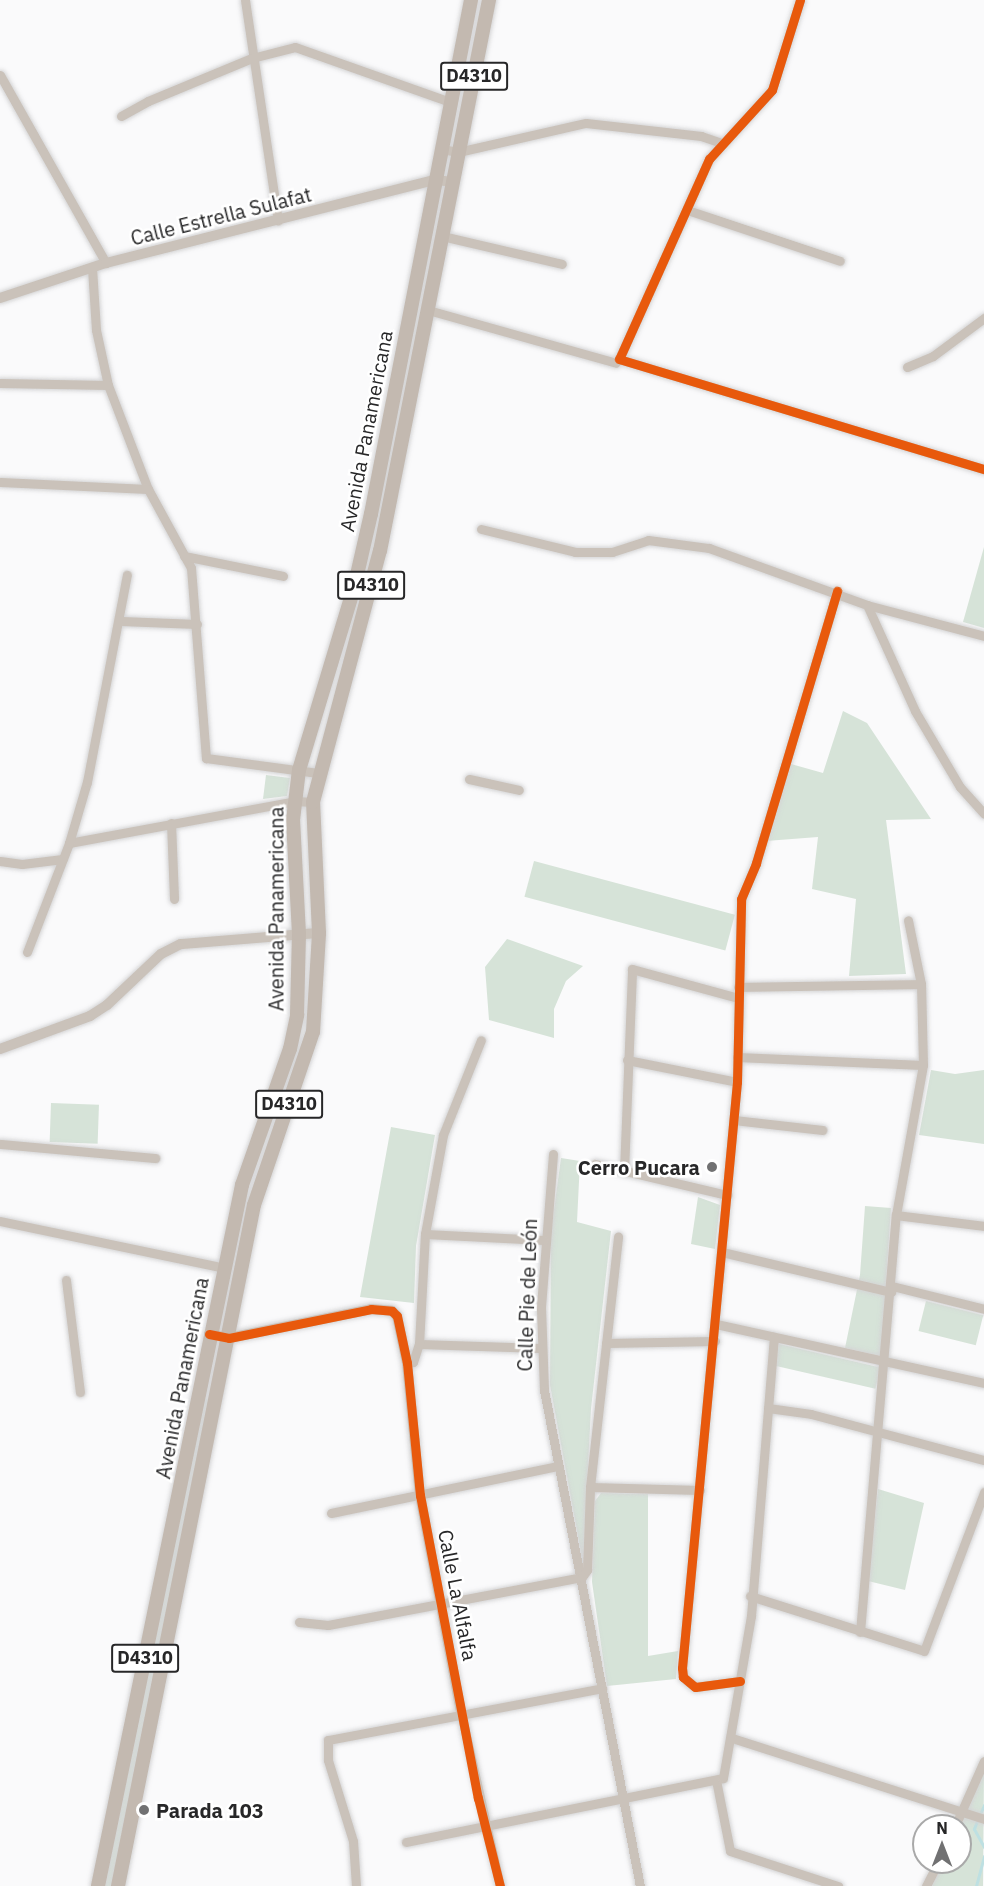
<!DOCTYPE html>
<meta charset="utf-8">
<style>
body{margin:0}
#map{position:relative;width:984px;height:1886px;overflow:hidden;background:#fafafb;font-family:"IBM Plex Sans",sans-serif}
div>[style]{position:absolute}
.green>*{inset:0;background:#d6e3d8;transform-origin:0 0}
.stream>*{height:3px;margin:-1.5px;padding:0 1.5px;transform-origin:1.5px;border-radius:1.5px;background:#bee0e2}
.roads{filter:drop-shadow(0 0 2px #d4d4d5) drop-shadow(0 0 2px #d4d4d5)}
.minor>*{height:9px;margin:-4.5px;padding:0 4.5px;transform-origin:4.5px;border-radius:4.5px;background:#cac2ba}
.tertiary>*{height:10px;margin:-5px;padding:0 5px;transform-origin:5px;border-radius:5px;background:#cac2ba}
.primary>*{height:14px;margin:-7px;padding:0 7px;transform-origin:7px;border-radius:7px;background:#c3b9b0}
.cycleway>*{height:9px;margin:-4.5px;padding:0 4.5px;transform-origin:4.5px;border-radius:4.5px;background:#e8590c}
.dots>*{width:16px;height:16px;translate:-50% -50%;box-sizing:border-box;border:3px solid #fff;border-radius:50%}
span{translate:-50% -50%;white-space:nowrap;text-align:center;line-height:1.15;-webkit-text-stroke:5px #fff;paint-order:stroke}
.shield-label span{padding:2px 4px;background:#fff;border:2px solid;border-radius:4px;-webkit-text-stroke-width:0}
.shield-label{font-size:18px;color:#272728;font-weight:700}
.street-label{font-size:20px;color:#272728}
.poi-label{font-size:20px;color:#272728;font-weight:700}
.right{translate:-100% -50%;text-align:right}
.left{translate:0 -50%;text-align:left}
.north{position:absolute;left:912px;top:1814px;width:60px;height:60px;box-sizing:border-box;background:#fff;border:2px solid #a9a9a9;border-radius:50%;rotate:0deg;font-size:16px;font-weight:700;line-height:24px;text-align:center;color:#272728}
.north::after{content:'';display:block;margin:auto;width:21px;height:27px;background:#717172;clip-path:polygon(50% 0,100% 100%,50% 72%,0 100%)}
</style>
<div id="map">
<div class="green">
<div style="clip-path:polygon(984px 547px,984px 628px,963px 622px)"></div>
<div style="clip-path:polygon(843px 711px,867px 723px,931px 819px,886px 820px,906px 974px,849px 976px,856px 899px,812px 889px,818px 837px,766px 841px,791px 764px,823px 773px)"></div>
<div style="clip-path:polygon(266px 775px,290px 778px,287px 796px,263px 799px)"></div>
<div style="left:534px;top:861px;width:208px;height:37px;rotate:15deg"></div>
<div style="clip-path:polygon(507px 939px,583px 966px,566px 981px,554px 1009px,554px 1038px,489px 1020px,485px 967px)"></div>
<div style="clip-path:polygon(931px 1070px,955px 1074px,984px 1070px,984px 1144px,919px 1135px)"></div>
<div style="left:51px;top:1103px;width:48px;height:39px;rotate:2deg"></div>
<div style="clip-path:polygon(391px 1127px,435px 1135px,416px 1246px,414px 1303px,360px 1297px)"></div>
<div style="clip-path:polygon(561px 1158px,580px 1161px,577px 1222px,611px 1231px,591px 1409px,583px 1563px,550px 1385px,551px 1232px)"></div>
<div style="clip-path:polygon(698px 1197px,720px 1205px,715px 1249px,691px 1244px)"></div>
<div style="clip-path:polygon(865px 1206px,891px 1208px,881px 1356px,845px 1348px,860px 1275px)"></div>
<div style="left:926px;top:1301px;width:59px;height:31px;rotate:14deg"></div>
<div style="left:779px;top:1344px;width:104px;height:22px;rotate:13deg"></div>
<div style="clip-path:polygon(204px 1398px,209px 1400px,112px 1886px,105px 1886px)"></div>
<div style="clip-path:polygon(878px 1489px,924px 1503px,905px 1590px,868px 1581px)"></div>
<div style="clip-path:polygon(601px 1493px,648px 1494px,648px 1656px,678px 1651px,676px 1679px,607px 1686px,592px 1582px,595px 1501px)"></div>
<div style="clip-path:polygon(984px 1772px,983px 1886px,932px 1886px,943px 1862px,960px 1862px,960px 1826px)"></div>
</div>
<div class="stream">
<div style="left:984px;top:1805px;width:26px;rotate:113deg"></div>
<div style="left:974px;top:1829px;width:21px;rotate:61deg"></div>
<div style="left:976px;top:1886px;width:31px;rotate:-75deg"></div>
</div>
<div class="roads">
<div class="minor">
<div style="left:245px;top:0;width:223px;rotate:81.5deg"></div>
<div style="left:800px;top:0;width:94px;rotate:107.3deg"></div>
<div style="left:772px;top:90px;width:93px;rotate:132.4deg"></div>
<div style="left:709px;top:159px;width:219px;rotate:114.2deg"></div>
<div style="left:619px;top:359px;width:381px;rotate:16.8deg"></div>
<div style="left:0;top:75px;width:216px;rotate:60.6deg"></div>
<div style="left:121px;top:116px;width:31px;rotate:-29deg"></div>
<div style="left:148px;top:101px;width:113px;rotate:-22.5deg"></div>
<div style="left:252px;top:58px;width:44px;rotate:-14.3deg"></div>
<div style="left:295px;top:47px;width:164px;rotate:19.5deg"></div>
<div style="left:440px;top:149px;width:18px;rotate:9deg"></div>
<div style="left:458px;top:152px;width:131px;rotate:-12.8deg"></div>
<div style="left:586px;top:123px;width:116px;rotate:6.4deg"></div>
<div style="left:701px;top:136px;width:21px;rotate:19deg"></div>
<div style="left:687px;top:210px;width:161px;rotate:18.4deg"></div>
<div style="left:442px;top:236px;width:123px;rotate:13.1deg"></div>
<div style="left:92px;top:268px;width:62px;rotate:86.3deg"></div>
<div style="left:96px;top:330px;width:56px;rotate:77.7deg"></div>
<div style="left:108px;top:385px;width:111px;rotate:69deg"></div>
<div style="left:148px;top:489px;width:90px;rotate:61.4deg"></div>
<div style="left:191px;top:568px;width:191px;rotate:85.5deg"></div>
<div style="left:206px;top:758px;width:113px;rotate:7.6deg"></div>
<div style="left:428px;top:310px;width:195px;rotate:15.7deg"></div>
<div style="left:907px;top:367px;width:28px;rotate:-23deg"></div>
<div style="left:933px;top:356px;width:64px;rotate:-36.7deg"></div>
<div style="left:0;top:383px;width:108px;rotate:1.1deg"></div>
<div style="left:0;top:482px;width:148px;rotate:2.7deg"></div>
<div style="left:481px;top:529px;width:97px;rotate:13.7deg"></div>
<div style="left:575px;top:552px;width:37px"></div>
<div style="left:612px;top:552px;width:38px;rotate:-18deg"></div>
<div style="left:648px;top:540px;width:62px;rotate:7.5deg"></div>
<div style="left:709px;top:548px;width:168px;rotate:19.8deg"></div>
<div style="left:867px;top:605px;width:116px;rotate:65.6deg"></div>
<div style="left:915px;top:711px;width:88px;rotate:59.4deg"></div>
<div style="left:960px;top:787px;width:36px;rotate:48deg"></div>
<div style="left:184px;top:556px;width:101px;rotate:11.4deg"></div>
<div style="left:867px;top:605px;width:121px;rotate:14.8deg"></div>
<div style="left:121px;top:621px;width:76px;rotate:2.3deg"></div>
<div style="left:469px;top:779px;width:51px;rotate:12.4deg"></div>
<div style="left:171px;top:823px;width:76px;rotate:87.7deg"></div>
<div style="left:69px;top:843px;width:230px;rotate:-10.5deg"></div>
<div style="left:295px;top:801px;width:18px;rotate:3deg"></div>
<div style="left:0;top:861px;width:22px;rotate:8deg"></div>
<div style="left:22px;top:864px;width:41px;rotate:-7deg"></div>
<div style="left:27px;top:952px;width:117px;rotate:-68.9deg"></div>
<div style="left:69px;top:843px;width:64px;rotate:-73.6deg"></div>
<div style="left:87px;top:782px;width:211px;rotate:-79.1deg"></div>
<div style="left:738px;top:987px;width:183px;rotate:-0.9deg"></div>
<div style="left:737px;top:1057px;width:186px;rotate:2.5deg"></div>
<div style="left:627px;top:1060px;width:112px;rotate:11.3deg"></div>
<div style="left:734px;top:1120px;width:89px;rotate:6.5deg"></div>
<div style="left:0;top:1144px;width:156px;rotate:5.2deg"></div>
<div style="left:553px;top:1154px;width:154px;rotate:94.5deg"></div>
<div style="left:541px;top:1308px;width:82px;rotate:87.9deg"></div>
<div style="left:544px;top:1390px;width:505px;rotate:79.05deg"></div>
<div style="left:595px;top:1164px;width:136px;rotate:13.2deg"></div>
<div style="left:624px;top:1171px;width:202px;rotate:-87.7deg"></div>
<div style="left:632px;top:969px;width:110px;rotate:15.3deg"></div>
<div style="left:896px;top:1215px;width:89px;rotate:7.1deg"></div>
<div style="left:0;top:1221px;width:229px;rotate:11.8deg"></div>
<div style="left:425px;top:1234px;width:119px;rotate:2.9deg"></div>
<div style="left:722px;top:1252px;width:174px;rotate:13.3deg"></div>
<div style="left:66px;top:1280px;width:113px;rotate:82.9deg"></div>
<div style="left:892px;top:1286px;width:95px;rotate:14deg"></div>
<div style="left:716px;top:1324px;width:274px;rotate:12.4deg"></div>
<div style="left:606px;top:1343px;width:109px;rotate:-1.1deg"></div>
<div style="left:419px;top:1344px;width:122px;rotate:1.9deg"></div>
<div style="left:407px;top:1363px;width:6px;rotate:-9deg"></div>
<div style="left:413px;top:1362px;width:19px;rotate:-72deg"></div>
<div style="left:419px;top:1344px;width:110px;rotate:-86.9deg"></div>
<div style="left:425px;top:1234px;width:101px;rotate:-79.7deg"></div>
<div style="left:443px;top:1135px;width:102px;rotate:-68.2deg"></div>
<div style="left:768px;top:1408px;width:43px;rotate:7.9deg"></div>
<div style="left:811px;top:1414px;width:179px;rotate:14.9deg"></div>
<div style="left:590px;top:1487px;width:110px;rotate:1.6deg"></div>
<div style="left:331px;top:1513px;width:232px;rotate:-11.7deg"></div>
<div style="left:750px;top:1596px;width:182px;rotate:17.5deg"></div>
<div style="left:924px;top:1651px;width:170px;rotate:-69.3deg"></div>
<div style="left:299px;top:1622px;width:29px;rotate:6deg"></div>
<div style="left:328px;top:1625px;width:258px;rotate:-10.7deg"></div>
<div style="left:582px;top:1577px;width:9px;rotate:-54deg"></div>
<div style="left:587px;top:1570px;width:83px;rotate:-87.9deg"></div>
<div style="left:590px;top:1487px;width:252px;rotate:-83.6deg"></div>
<div style="left:860px;top:1632px;width:419px;rotate:-85.1deg"></div>
<div style="left:896px;top:1215px;width:152px;rotate:-79.8deg"></div>
<div style="left:923px;top:1065px;width:81px;rotate:-91.4deg"></div>
<div style="left:921px;top:984px;width:65px;rotate:-101.5deg"></div>
<div style="left:740px;top:1681px;width:45px;rotate:172.4deg"></div>
<div style="left:695px;top:1687px;width:16px;rotate:-140deg"></div>
<div style="left:683px;top:1677px;width:9px;rotate:-96deg"></div>
<div style="left:682px;top:1668px;width:589px;rotate:-84.64deg"></div>
<div style="left:737px;top:1082px;width:183px;rotate:-88.7deg"></div>
<div style="left:741px;top:899px;width:39px;rotate:-67deg"></div>
<div style="left:756px;top:863px;width:284px;rotate:-73.4deg"></div>
<div style="left:461px;top:1713px;width:177px;rotate:77.3deg"></div>
<div style="left:732px;top:1738px;width:265px;rotate:17.8deg"></div>
<div style="left:716px;top:1780px;width:72px;rotate:78.8deg"></div>
<div style="left:730px;top:1851px;width:114px;rotate:18deg"></div>
<div style="left:955px;top:1826px;width:71px;rotate:-66deg"></div>
<div style="left:406px;top:1842px;width:323px;rotate:-11.4deg"></div>
<div style="left:723px;top:1778px;width:164px;rotate:-80.2deg"></div>
<div style="left:751px;top:1616px;width:280px;rotate:-85.3deg"></div>
<div style="left:356px;top:1886px;width:45px;rotate:-93.8deg"></div>
<div style="left:353px;top:1841px;width:85px;rotate:-107.2deg"></div>
<div style="left:328px;top:1760px;width:20px;rotate:-90deg"></div>
<div style="left:328px;top:1740px;width:279px;rotate:-10.7deg"></div>
<div style="left:926px;top:1886px;width:27px;rotate:-63deg"></div>
</div>
<div class="tertiary">
<div style="left:0;top:298px;width:112px;rotate:-18.3deg"></div>
<div style="left:106px;top:263px;width:339px;rotate:-14.2deg"></div>
<div style="left:435px;top:180px;width:18px;rotate:6deg"></div>
<div style="left:0;top:1049px;width:96px;rotate:-20.1deg"></div>
<div style="left:90px;top:1016px;width:20px;rotate:-33deg"></div>
<div style="left:107px;top:1005px;width:74px;rotate:-43.4deg"></div>
<div style="left:161px;top:954px;width:22px;rotate:-27deg"></div>
<div style="left:181px;top:944px;width:138px;rotate:-4.6deg"></div>
<div style="left:209px;top:1334px;width:20px;rotate:11deg"></div>
<div style="left:229px;top:1338px;width:145px;rotate:-11.5deg"></div>
<div style="left:371px;top:1309px;width:21px;rotate:5deg"></div>
<div style="left:392px;top:1311px;width:7px;rotate:45deg"></div>
<div style="left:397px;top:1316px;width:48px;rotate:78deg"></div>
<div style="left:407px;top:1363px;width:133px;rotate:84.4deg"></div>
<div style="left:420px;top:1495px;width:222px;rotate:79.3deg"></div>
</div>
<div class="primary">
<div style="left:98px;top:1886px;width:716px;rotate:-78.39deg"></div>
<div style="left:242px;top:1185px;width:144px;rotate:-70.6deg"></div>
<div style="left:290px;top:1049px;width:35px;rotate:-78deg"></div>
<div style="left:297px;top:1015px;width:81px;rotate:-88.6deg"></div>
<div style="left:299px;top:934px;width:114px;rotate:-93deg"></div>
<div style="left:293px;top:820px;width:50px;rotate:-83.2deg"></div>
<div style="left:299px;top:770px;width:190px;rotate:-73.2deg"></div>
<div style="left:354px;top:588px;width:76px;rotate:-77.1deg"></div>
<div style="left:371px;top:514px;width:524px;rotate:-78.99deg"></div>
<div style="left:118px;top:1886px;width:694px;rotate:-78.71deg"></div>
<div style="left:254px;top:1205px;width:183px;rotate:-71.2deg"></div>
<div style="left:313px;top:1032px;width:99px;rotate:-86.5deg"></div>
<div style="left:319px;top:933px;width:131px;rotate:-92.6deg"></div>
<div style="left:313px;top:802px;width:260px;rotate:-75.1deg"></div>
<div style="left:380px;top:551px;width:562px;rotate:-78.81deg"></div>
</div>
</div>
<div class="cycleway">
<div style="left:800px;top:0;width:94px;rotate:107.3deg"></div>
<div style="left:772px;top:90px;width:93px;rotate:132.4deg"></div>
<div style="left:709px;top:159px;width:219px;rotate:114.2deg"></div>
<div style="left:619px;top:359px;width:381px;rotate:16.8deg"></div>
<div style="left:209px;top:1334px;width:20px;rotate:11deg"></div>
<div style="left:229px;top:1338px;width:145px;rotate:-11.5deg"></div>
<div style="left:371px;top:1309px;width:21px;rotate:5deg"></div>
<div style="left:392px;top:1311px;width:7px;rotate:45deg"></div>
<div style="left:397px;top:1316px;width:48px;rotate:78deg"></div>
<div style="left:407px;top:1363px;width:133px;rotate:84.4deg"></div>
<div style="left:420px;top:1495px;width:309px;rotate:79.2deg"></div>
<div style="left:478px;top:1798px;width:91px;rotate:76deg"></div>
<div style="left:740px;top:1681px;width:45px;rotate:172.4deg"></div>
<div style="left:695px;top:1687px;width:16px;rotate:-140deg"></div>
<div style="left:683px;top:1677px;width:9px;rotate:-96deg"></div>
<div style="left:682px;top:1668px;width:589px;rotate:-84.64deg"></div>
<div style="left:737px;top:1082px;width:183px;rotate:-88.7deg"></div>
<div style="left:741px;top:899px;width:39px;rotate:-67deg"></div>
<div style="left:756px;top:863px;width:284px;rotate:-73.4deg"></div>
</div>
<div class="dots">
<div style="left:712px;top:1167px;background:#717172"></div>
<div style="left:144px;top:1810px;background:#717172"></div>
</div>
<div class="shield-label">
<span style="left:474px;top:76px">D4310</span>
<span style="left:371px;top:585px">D4310</span>
<span style="left:289px;top:1104px">D4310</span>
<span style="left:145px;top:1658px">D4310</span>
</div>
<div class="street-label">
<span style="left:221px;top:216px;rotate:-14deg">Calle Estrella Sulafat</span>
<span style="left:366px;top:431px;rotate:-79deg">Avenida Panamericana</span>
<span style="left:276px;top:909px;rotate:-90deg">Avenida Panamericana</span>
<span style="left:527px;top:1295px;rotate:-88deg">Calle Pie de León</span>
<span style="left:182px;top:1378px;rotate:-79deg">Avenida Panamericana</span>
<span style="left:458px;top:1595px;rotate:79deg">Calle La Alfalfa</span>
</div>
<div class="poi-label">
<span class="right" style="left:700px;top:1167px">Cerro Pucara</span>
<span class="left" style="left:156px;top:1810px">Parada 103</span>
</div>
<div class="north">N</div>
</div>
